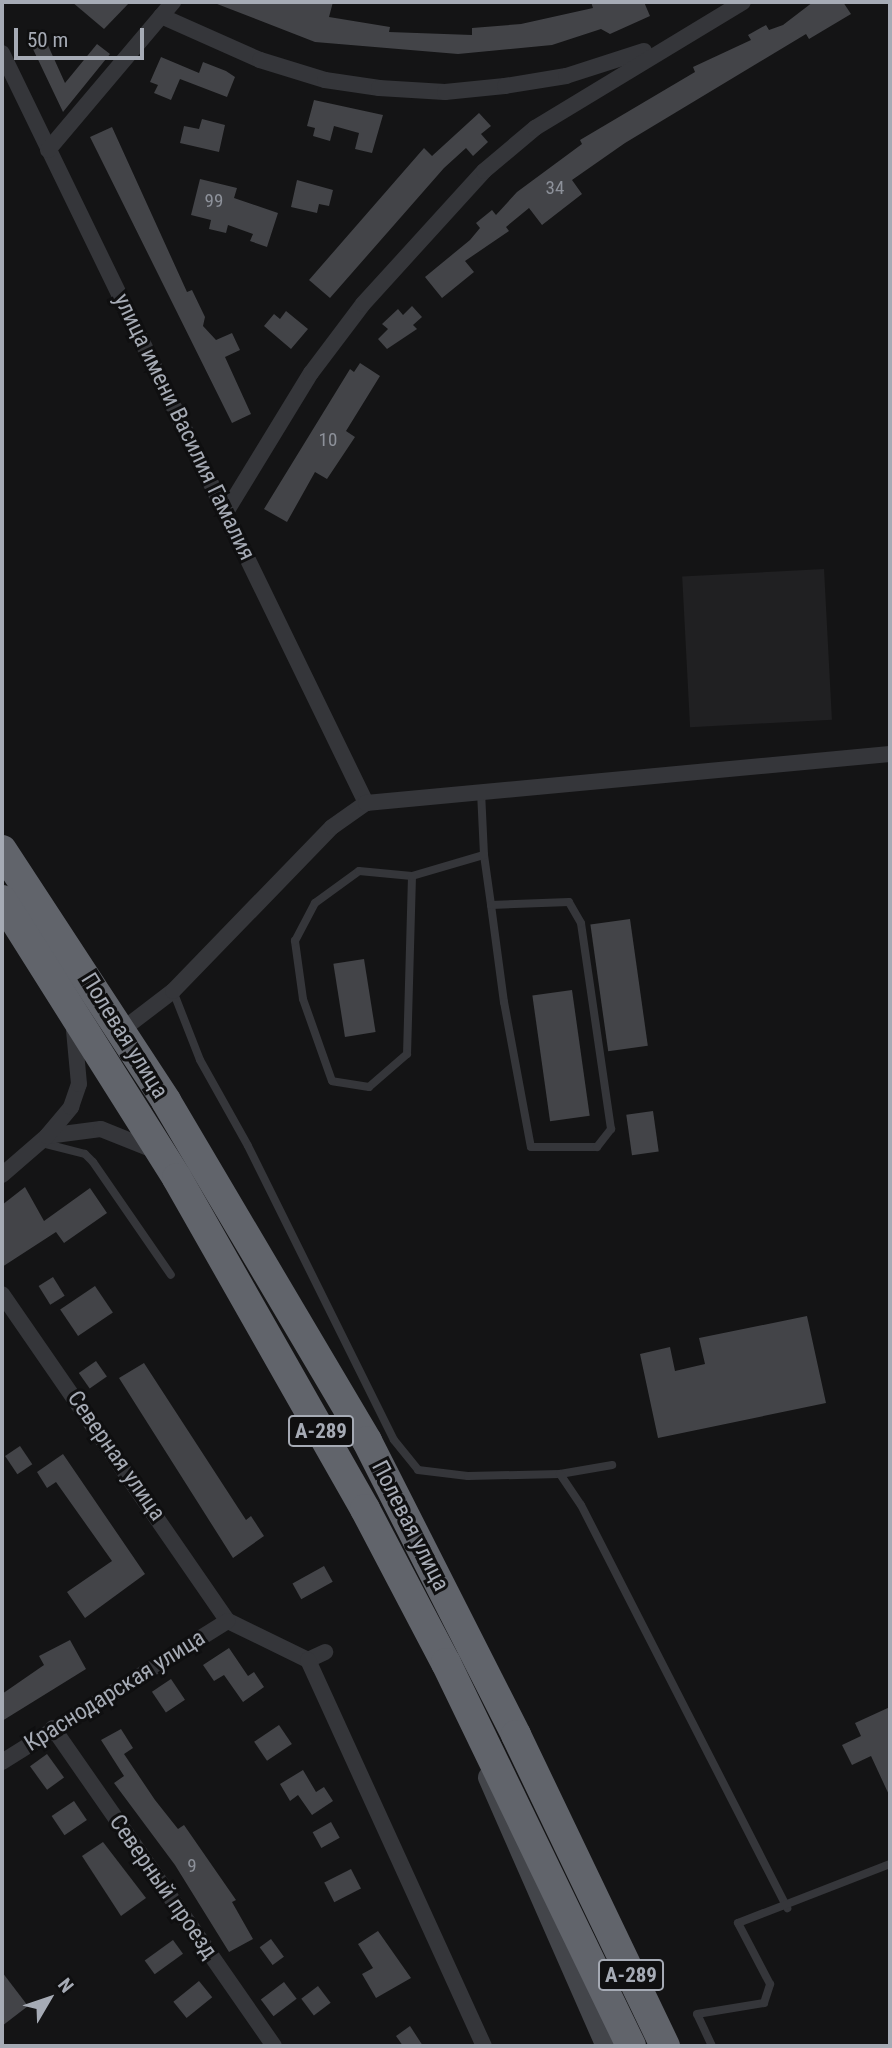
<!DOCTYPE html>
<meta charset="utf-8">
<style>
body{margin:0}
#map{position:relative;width:892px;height:2048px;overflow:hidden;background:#141415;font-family:"Roboto Condensed",sans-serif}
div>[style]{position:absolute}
.built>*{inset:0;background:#202022;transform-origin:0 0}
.building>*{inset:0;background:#434448;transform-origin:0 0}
.lane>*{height:8px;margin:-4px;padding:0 4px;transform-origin:4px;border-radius:4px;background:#35363a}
.street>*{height:16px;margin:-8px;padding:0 8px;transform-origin:8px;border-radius:8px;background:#35363a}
.secondary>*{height:23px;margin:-11.5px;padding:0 11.5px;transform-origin:11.5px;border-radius:11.5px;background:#43454a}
.highway>*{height:30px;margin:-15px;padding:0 15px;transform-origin:15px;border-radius:15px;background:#61646b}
span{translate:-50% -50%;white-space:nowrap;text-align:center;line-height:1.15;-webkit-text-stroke:6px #0f0f10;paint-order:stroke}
.number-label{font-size:19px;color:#8d919a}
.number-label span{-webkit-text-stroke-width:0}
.shield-label span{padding:2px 5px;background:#0f0f10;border:2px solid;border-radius:5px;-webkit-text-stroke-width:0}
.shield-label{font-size:21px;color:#a6abb5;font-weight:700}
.street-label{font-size:23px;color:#a6abb5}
.frame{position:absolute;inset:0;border:4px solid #a6abb5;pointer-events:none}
.north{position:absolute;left:14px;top:1964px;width:70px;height:70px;-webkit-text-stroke:5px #0f0f10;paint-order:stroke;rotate:51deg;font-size:19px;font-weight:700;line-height:28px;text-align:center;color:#a6abb5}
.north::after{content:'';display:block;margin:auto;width:24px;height:32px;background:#a6abb5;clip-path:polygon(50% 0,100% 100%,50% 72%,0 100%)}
.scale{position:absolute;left:14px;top:28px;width:130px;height:32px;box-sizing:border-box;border:4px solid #a6abb5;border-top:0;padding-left:9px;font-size:21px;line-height:24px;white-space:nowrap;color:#a6abb5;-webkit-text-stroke:5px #0f0f10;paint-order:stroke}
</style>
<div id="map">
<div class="built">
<div style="left:824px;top:569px;width:151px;height:142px;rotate:87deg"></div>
</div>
<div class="building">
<div style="clip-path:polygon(72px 2px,130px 2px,104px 29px)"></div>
<div style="clip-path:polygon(212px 2px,333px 2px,329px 17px,390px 27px,389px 32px,472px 35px,472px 28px,521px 24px,593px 8px,591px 2px,644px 2px,650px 16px,610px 34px,601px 29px,552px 45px,458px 54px,315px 42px)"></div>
<div style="clip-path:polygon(813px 2px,843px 2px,851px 14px,809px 39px,806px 34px,625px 143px,572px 180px,582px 194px,542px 225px,529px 208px,506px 227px,509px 231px,465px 261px,474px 272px,442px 298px,425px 277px,470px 240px,480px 228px,476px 223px,492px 210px,496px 215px,517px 192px,582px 144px,580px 140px,695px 72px,693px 67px,751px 40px,748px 35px,766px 25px,769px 30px,783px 25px)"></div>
<div style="clip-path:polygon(46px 41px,65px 83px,97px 44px,110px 54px,63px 112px,32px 47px)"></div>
<div style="clip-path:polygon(161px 57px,199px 73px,203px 62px,226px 71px,235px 77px,227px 97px,180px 79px,171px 100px,154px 93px,158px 85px,150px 82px)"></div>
<div style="clip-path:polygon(314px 100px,383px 115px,372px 153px,355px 149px,359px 133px,334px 126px,330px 141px,313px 136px,315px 128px,307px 126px)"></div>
<div style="clip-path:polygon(479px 113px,491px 126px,481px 134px,488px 142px,473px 156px,466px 148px,444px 168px,330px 298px,309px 280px,424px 148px,432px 156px)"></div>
<div style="clip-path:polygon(202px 119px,225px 125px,219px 152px,180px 143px,184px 126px,199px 129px)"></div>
<div style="clip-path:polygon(112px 127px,187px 292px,192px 290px,205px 317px,203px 326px,216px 340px,232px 333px,240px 350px,225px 357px,251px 414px,232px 423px,90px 137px)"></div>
<div style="clip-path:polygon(200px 179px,237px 188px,234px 198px,278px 213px,267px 247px,250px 241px,253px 234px,228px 225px,226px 233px,209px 229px,211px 220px,191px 215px)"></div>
<div style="clip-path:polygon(297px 180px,333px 190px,329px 206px,319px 204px,317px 213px,291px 207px)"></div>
<div style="clip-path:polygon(412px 306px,422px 317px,413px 325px,417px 329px,387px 349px,378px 339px,388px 329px,382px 324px,398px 309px,403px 315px)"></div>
<div style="clip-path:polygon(286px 311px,308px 329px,291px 349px,264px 326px,274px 314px,280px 319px)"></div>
<div style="clip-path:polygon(360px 363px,380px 376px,346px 431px,355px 437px,327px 479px,315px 472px,287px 522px,264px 509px,350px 369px,354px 372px)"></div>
<div style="left:630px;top:919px;width:128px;height:40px;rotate:82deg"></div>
<div style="left:364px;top:959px;width:74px;height:31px;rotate:81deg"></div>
<div style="left:572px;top:990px;width:127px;height:40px;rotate:82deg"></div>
<div style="left:653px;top:1111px;width:41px;height:27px;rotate:82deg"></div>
<div style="clip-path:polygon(25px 1187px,44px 1221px,90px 1188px,107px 1213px,64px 1243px,56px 1232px,2px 1267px,2px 1205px)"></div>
<div style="left:53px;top:1277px;width:22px;height:17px;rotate:58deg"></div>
<div style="left:95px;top:1286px;width:32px;height:42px;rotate:56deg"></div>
<div style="clip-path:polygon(807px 1316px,826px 1403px,658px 1438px,640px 1354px,670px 1347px,675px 1371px,705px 1364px,699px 1338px)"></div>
<div style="left:96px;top:1361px;width:19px;height:21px;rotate:55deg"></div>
<div style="clip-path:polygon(144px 1363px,246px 1520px,251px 1516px,264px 1536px,233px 1558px,119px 1378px)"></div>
<div style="left:20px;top:1446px;width:22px;height:18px;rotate:56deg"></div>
<div style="clip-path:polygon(63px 1454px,145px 1574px,85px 1618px,67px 1592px,112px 1561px,56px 1482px,47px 1488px,37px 1472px)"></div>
<div style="left:324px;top:1566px;width:18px;height:36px;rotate:61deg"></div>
<div style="clip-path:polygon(70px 1640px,86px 1669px,2px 1721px,2px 1694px,44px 1665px,39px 1656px)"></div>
<div style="clip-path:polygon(229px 1648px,248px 1676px,254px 1672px,264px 1687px,243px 1702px,224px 1675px,214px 1681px,203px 1665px)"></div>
<div style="left:171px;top:1679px;width:25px;height:23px;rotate:56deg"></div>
<div style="clip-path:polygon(890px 1707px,890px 1797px,871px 1756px,852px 1765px,842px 1745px,861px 1736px,855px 1723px)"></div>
<div style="left:279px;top:1725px;width:23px;height:30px;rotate:56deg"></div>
<div style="clip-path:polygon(121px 1729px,133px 1748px,124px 1754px,155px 1800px,178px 1829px,184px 1825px,236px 1900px,232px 1902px,253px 1939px,229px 1952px,175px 1865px,114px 1783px,124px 1776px,101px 1740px)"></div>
<div style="left:47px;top:1754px;width:29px;height:21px;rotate:54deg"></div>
<div style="clip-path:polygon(303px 1770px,316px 1792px,324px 1787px,333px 1801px,312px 1815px,298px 1795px,290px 1801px,280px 1784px)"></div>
<div style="left:74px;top:1801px;width:23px;height:27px;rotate:56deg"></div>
<div style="left:331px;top:1822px;width:18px;height:21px;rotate:61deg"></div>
<div style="clip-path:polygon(103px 1842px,146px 1898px,121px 1916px,82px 1856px)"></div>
<div style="left:351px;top:1869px;width:22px;height:30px;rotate:63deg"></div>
<div style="clip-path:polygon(378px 1931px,411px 1978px,376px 1998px,362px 1974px,373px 1968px,358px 1944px)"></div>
<div style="left:271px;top:1939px;width:22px;height:14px;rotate:54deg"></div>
<div style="left:173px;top:1940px;width:17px;height:35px;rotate:54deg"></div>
<div style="clip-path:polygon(2px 1972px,28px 2006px,2px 2026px)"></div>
<div style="left:199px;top:1981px;width:21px;height:33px;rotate:51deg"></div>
<div style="left:284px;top:1982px;width:21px;height:29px;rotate:53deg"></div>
<div style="left:318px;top:1986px;width:21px;height:21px;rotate:53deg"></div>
<div style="clip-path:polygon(410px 2026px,423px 2046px,403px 2046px,396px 2036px)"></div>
</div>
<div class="lane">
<div style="left:484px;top:855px;width:50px;rotate:82deg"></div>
<div style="left:491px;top:905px;width:98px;rotate:82.4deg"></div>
<div style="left:504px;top:1002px;width:147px;rotate:79.5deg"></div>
<div style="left:531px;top:1147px;width:66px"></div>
<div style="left:597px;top:1147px;width:23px;rotate:-52deg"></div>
<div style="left:611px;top:1129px;width:208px;rotate:-98.3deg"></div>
<div style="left:581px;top:923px;width:24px;rotate:-120deg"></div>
<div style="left:569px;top:902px;width:78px;rotate:177.8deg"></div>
<div style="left:412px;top:876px;width:178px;rotate:91.6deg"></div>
<div style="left:407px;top:1054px;width:50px;rotate:139deg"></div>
<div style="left:369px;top:1087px;width:37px;rotate:-171deg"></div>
<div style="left:332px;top:1081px;width:87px;rotate:-109.5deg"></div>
<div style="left:303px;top:999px;width:59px;rotate:-97.9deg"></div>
<div style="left:295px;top:941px;width:43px;rotate:-62.2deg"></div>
<div style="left:315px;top:903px;width:54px;rotate:-36deg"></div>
<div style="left:359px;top:871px;width:53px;rotate:5.4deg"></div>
<div style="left:412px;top:876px;width:75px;rotate:-16.3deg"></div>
<div style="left:484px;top:855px;width:64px;rotate:-92.7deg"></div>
<div style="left:173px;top:991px;width:74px;rotate:68.6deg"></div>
<div style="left:200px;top:1060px;width:98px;rotate:60.8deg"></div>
<div style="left:248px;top:1146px;width:328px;rotate:63.6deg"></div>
<div style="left:394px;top:1440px;width:38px;rotate:51deg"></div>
<div style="left:418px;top:1470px;width:50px;rotate:6.8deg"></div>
<div style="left:468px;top:1476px;width:92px;rotate:-1.2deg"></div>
<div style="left:560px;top:1474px;width:53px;rotate:-9.8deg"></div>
<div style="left:42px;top:1143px;width:44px;rotate:14.3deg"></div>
<div style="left:85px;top:1154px;width:11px;rotate:45deg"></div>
<div style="left:93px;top:1162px;width:137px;rotate:55.4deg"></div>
<div style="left:560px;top:1474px;width:37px;rotate:56deg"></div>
<div style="left:581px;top:1505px;width:453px;rotate:62.9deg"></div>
<div style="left:712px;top:2046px;width:35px;rotate:-115deg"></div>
<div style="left:697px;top:2014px;width:68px;rotate:-9.3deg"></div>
<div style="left:764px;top:2003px;width:20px;rotate:-72deg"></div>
<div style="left:770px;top:1984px;width:69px;rotate:-117.7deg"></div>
<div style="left:738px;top:1923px;width:163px;rotate:-21.2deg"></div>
</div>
<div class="street">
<div style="left:161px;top:16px;width:108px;rotate:24deg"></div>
<div style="left:260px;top:60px;width:68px;rotate:17.1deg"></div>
<div style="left:325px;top:80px;width:55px;rotate:8.4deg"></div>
<div style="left:379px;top:88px;width:66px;rotate:3.5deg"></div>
<div style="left:445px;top:92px;width:60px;rotate:-5.7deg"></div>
<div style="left:505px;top:86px;width:62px;rotate:-9.3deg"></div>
<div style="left:566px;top:76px;width:82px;rotate:-17.8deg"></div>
<div style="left:2px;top:53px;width:834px;rotate:64.11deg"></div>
<div style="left:48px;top:150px;width:194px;rotate:-49.8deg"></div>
<div style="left:226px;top:512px;width:163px;rotate:-58.6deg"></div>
<div style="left:311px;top:373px;width:86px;rotate:-53deg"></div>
<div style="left:363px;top:304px;width:180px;rotate:-47.7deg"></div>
<div style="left:484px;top:171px;width:67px;rotate:-40.1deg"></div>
<div style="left:535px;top:128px;width:243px;rotate:-31.2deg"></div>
<div style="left:122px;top:1030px;width:64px;rotate:-37.4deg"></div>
<div style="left:173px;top:991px;width:228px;rotate:-45.9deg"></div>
<div style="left:332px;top:827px;width:42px;rotate:-35.2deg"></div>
<div style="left:366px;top:803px;width:526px;rotate:-5.34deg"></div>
<div style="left:47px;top:1136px;width:54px;rotate:-7.4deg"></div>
<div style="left:101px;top:1129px;width:54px;rotate:21.8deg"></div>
<div style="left:2px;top:1175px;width:60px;rotate:-40.9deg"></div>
<div style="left:47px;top:1136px;width:38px;rotate:-50deg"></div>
<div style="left:71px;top:1107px;width:24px;rotate:-71deg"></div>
<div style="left:79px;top:1084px;width:54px;rotate:-95.3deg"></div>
<div style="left:2px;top:1294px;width:397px;rotate:55.4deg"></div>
<div style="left:228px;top:1621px;width:89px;rotate:26deg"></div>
<div style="left:308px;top:1660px;width:19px;rotate:-25deg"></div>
<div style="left:308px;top:1660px;width:424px;rotate:65.5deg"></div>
<div style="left:53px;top:1728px;width:387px;rotate:55.2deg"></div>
<div style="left:2px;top:1762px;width:266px;rotate:-32deg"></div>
</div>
<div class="secondary">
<div style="left:489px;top:1777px;width:294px;rotate:66.3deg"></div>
</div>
<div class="highway">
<div style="left:2px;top:850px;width:300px;rotate:56.8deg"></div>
<div style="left:166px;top:1101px;width:395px;rotate:59.4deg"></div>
<div style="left:367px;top:1441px;width:330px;rotate:63.1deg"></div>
<div style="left:516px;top:1735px;width:345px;rotate:64.4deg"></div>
<div style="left:2px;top:900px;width:328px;rotate:57.8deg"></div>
<div style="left:177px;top:1178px;width:381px;rotate:60.4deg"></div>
<div style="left:365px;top:1509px;width:174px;rotate:62.3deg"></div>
<div style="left:446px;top:1663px;width:425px;rotate:64.2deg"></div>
</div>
<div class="number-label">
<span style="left:555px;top:188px">34</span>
<span style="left:214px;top:201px">99</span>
<span style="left:328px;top:440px">10</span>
<span style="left:192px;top:1866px">9</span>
</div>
<div class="shield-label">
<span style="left:321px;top:1431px">А-289</span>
<span style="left:631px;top:1975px">А-289</span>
</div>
<div class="street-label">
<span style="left:184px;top:427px;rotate:64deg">улица имени Василия Гамалия</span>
<span style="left:124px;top:1036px;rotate:58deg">Полевая улица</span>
<span style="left:116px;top:1456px;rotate:55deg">Северная улица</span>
<span style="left:410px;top:1526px;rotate:63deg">Полевая улица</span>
<span style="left:115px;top:1691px;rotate:-32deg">Краснодарская улица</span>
<span style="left:163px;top:1887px;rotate:55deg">Северный проезд</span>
</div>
<div class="frame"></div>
<div class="north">N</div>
<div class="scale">50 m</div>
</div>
